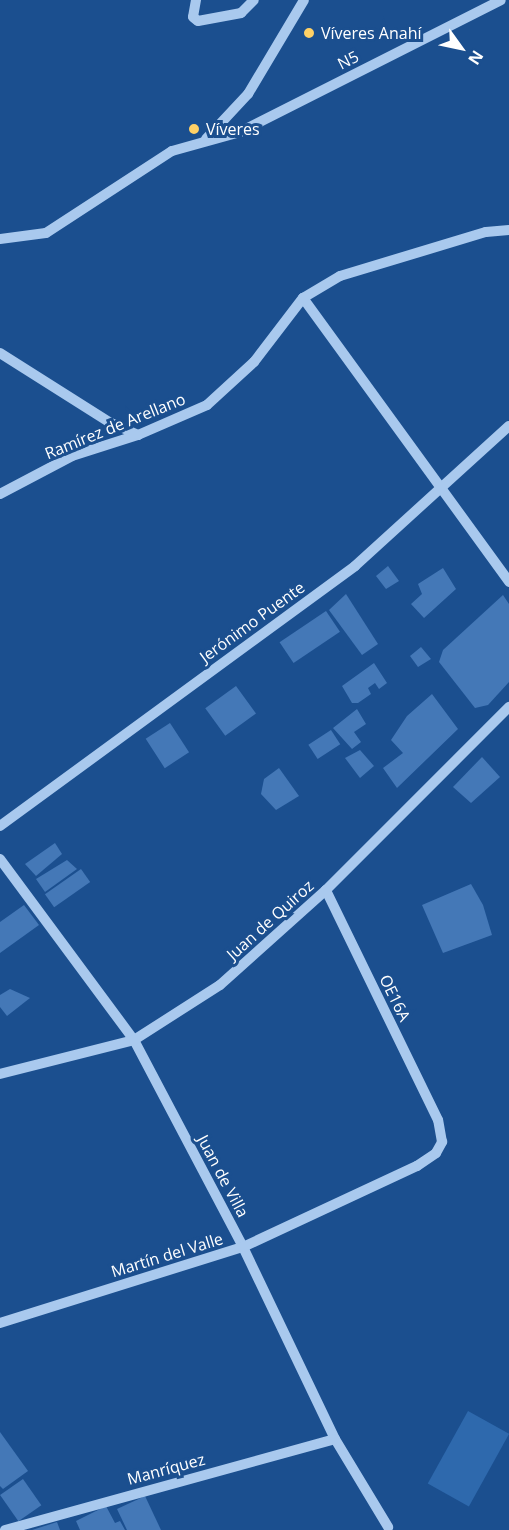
<!DOCTYPE html>
<meta charset="utf-8">
<style>
body{margin:0}
#map{position:relative;width:509px;height:1530px;overflow:hidden;background:#1b4f8f;font-family:"Open Sans",sans-serif}
div>[style]{position:absolute}
.green>*{inset:0;background:#2e69ad;transform-origin:0 0}
.building>*{inset:0;background:#4478b7;transform-origin:0 0}
.minor>*{height:10px;margin:-5px;padding:0 5px;transform-origin:5px;border-radius:5px;background:#a9c9ee}
.dots>*{width:16px;height:16px;translate:-50% -50%;box-sizing:border-box;border:3px solid #1b4f8f;border-radius:50%}
span{translate:-50% -50%;white-space:nowrap;text-align:center;line-height:1.15;-webkit-text-stroke:6px #1b4f8f;paint-order:stroke}
.poi-label{font-size:16px;color:#fff}
.left{translate:0 -50%;text-align:left}
.street-label{font-size:16px;color:#fff}
.north{position:absolute;left:431px;top:18px;width:60px;height:60px;-webkit-text-stroke:4px #1b4f8f;paint-order:stroke;rotate:123deg;font-size:16px;font-weight:700;line-height:24px;text-align:center;color:#fff}
.north::after{content:'';display:block;margin:auto;width:21px;height:27px;background:#fff;clip-path:polygon(50% 0,100% 100%,50% 72%,0 100%)}
</style>
<div id="map">
<div class="green">
<div style="left:468px;top:1411px;width:47px;height:83px;rotate:29deg"></div>
</div>
<div class="building">
<div style="clip-path:polygon(388px 566px,399px 581px,386px 589px,376px 576px)"></div>
<div style="clip-path:polygon(443px 568px,456px 589px,424px 618px,411px 604px,422px 594px,418px 584px)"></div>
<div style="clip-path:polygon(346px 594px,378px 644px,362px 655px,329px 610px)"></div>
<div style="clip-path:polygon(503px 595px,509px 604px,509px 682px,488px 705px,475px 708px,439px 662px,443px 650px)"></div>
<div style="left:326px;top:611px;width:25px;height:56px;rotate:56deg"></div>
<div style="clip-path:polygon(421px 647px,431px 659px,418px 667px,410px 656px)"></div>
<div style="clip-path:polygon(374px 663px,387px 683px,379px 689px,375px 683px,368px 688px,371px 694px,358px 703px,352px 703px,342px 686px)"></div>
<div style="left:236px;top:686px;width:34px;height:38px;rotate:54deg"></div>
<div style="clip-path:polygon(432px 694px,458px 729px,397px 788px,383px 768px,403px 753px,391px 740px,407px 716px)"></div>
<div style="clip-path:polygon(357px 709px,366px 724px,354px 732px,361px 742px,352px 749px,333px 728px)"></div>
<div style="left:170px;top:723px;width:35px;height:29px;rotate:57deg"></div>
<div style="left:331px;top:730px;width:17px;height:27px;rotate:57deg"></div>
<div style="clip-path:polygon(360px 750px,374px 766px,360px 778px,345px 758px)"></div>
<div style="clip-path:polygon(482px 757px,500px 777px,471px 803px,453px 787px)"></div>
<div style="clip-path:polygon(279px 768px,299px 796px,276px 810px,261px 794px,264px 779px)"></div>
<div style="clip-path:polygon(55px 843px,62px 854px,36px 876px,25px 864px)"></div>
<div style="clip-path:polygon(67px 860px,77px 869px,45px 892px,36px 879px)"></div>
<div style="left:81px;top:869px;width:16px;height:44px;rotate:55deg"></div>
<div style="clip-path:polygon(471px 884px,483px 905px,492px 935px,443px 953px,422px 905px)"></div>
<div style="clip-path:polygon(24px 905px,39px 925px,0 953px,0 922px)"></div>
<div style="clip-path:polygon(10px 989px,30px 998px,7px 1016px,0 1007px,0 995px)"></div>
<div style="clip-path:polygon(0 1432px,28px 1471px,3px 1489px,0 1486px)"></div>
<div style="left:23px;top:1479px;width:32px;height:28px;rotate:55deg"></div>
<div style="clip-path:polygon(145px 1496px,161px 1530px,127px 1530px,117px 1509px)"></div>
<div style="clip-path:polygon(106px 1506px,115px 1523px,120px 1521px,125px 1530px,80px 1530px,76px 1521px)"></div>
<div style="clip-path:polygon(57px 1522px,60px 1530px,32px 1530px)"></div>
</div>
<div class="minor">
<div style="left:196px;top:0;width:17px;rotate:100deg"></div>
<div style="left:193px;top:17px;width:6px;rotate:39deg"></div>
<div style="left:198px;top:21px;width:44px;rotate:-10.5deg"></div>
<div style="left:241px;top:13px;width:18px;rotate:-45deg"></div>
<div style="left:206px;top:139px;width:62px;rotate:-47deg"></div>
<div style="left:248px;top:94px;width:109px;rotate:-59.2deg"></div>
<div style="left:0;top:239px;width:46px;rotate:-7.4deg"></div>
<div style="left:46px;top:233px;width:150px;rotate:-33.1deg"></div>
<div style="left:172px;top:151px;width:71px;rotate:-15.6deg"></div>
<div style="left:240px;top:132px;width:292px;rotate:-26.8deg"></div>
<div style="left:303px;top:298px;width:351px;rotate:54deg"></div>
<div style="left:0;top:353px;width:129px;rotate:32.3deg"></div>
<div style="left:109px;top:422px;width:32px;rotate:24deg"></div>
<div style="left:0;top:494px;width:81px;rotate:-27.8deg"></div>
<div style="left:72px;top:456px;width:69px;rotate:-17.7deg"></div>
<div style="left:138px;top:435px;width:75px;rotate:-23.5deg"></div>
<div style="left:207px;top:405px;width:64px;rotate:-42.5deg"></div>
<div style="left:254px;top:362px;width:81px;rotate:-52.6deg"></div>
<div style="left:303px;top:298px;width:43px;rotate:-30.7deg"></div>
<div style="left:340px;top:276px;width:152px;rotate:-16.8deg"></div>
<div style="left:486px;top:232px;width:23px;rotate:-5deg"></div>
<div style="left:0;top:826px;width:440px;rotate:-36.2deg"></div>
<div style="left:355px;top:566px;width:208px;rotate:-42.3deg"></div>
<div style="left:0;top:859px;width:225px;rotate:53.5deg"></div>
<div style="left:134px;top:1040px;width:234px;rotate:62.2deg"></div>
<div style="left:243px;top:1247px;width:213px;rotate:64.4deg"></div>
<div style="left:335px;top:1439px;width:103px;rotate:58.9deg"></div>
<div style="left:0;top:1074px;width:138px;rotate:-14.2deg"></div>
<div style="left:134px;top:1040px;width:102px;rotate:-32.6deg"></div>
<div style="left:220px;top:985px;width:142px;rotate:-41.9deg"></div>
<div style="left:326px;top:890px;width:259px;rotate:-45deg"></div>
<div style="left:0;top:1323px;width:255px;rotate:-17.4deg"></div>
<div style="left:243px;top:1247px;width:192px;rotate:-25deg"></div>
<div style="left:417px;top:1166px;width:23px;rotate:-34deg"></div>
<div style="left:436px;top:1153px;width:13px;rotate:-61deg"></div>
<div style="left:442px;top:1142px;width:22px;rotate:-100deg"></div>
<div style="left:438px;top:1120px;width:256px;rotate:-116deg"></div>
<div style="left:5px;top:1530px;width:342px;rotate:-15.4deg"></div>
</div>
<div class="dots">
<div style="left:309px;top:33px;background:#ffd166"></div>
<div style="left:194px;top:129px;background:#ffd166"></div>
</div>
<div class="poi-label">
<span class="left" style="left:321px;top:33px">Víveres Anahí</span>
<span class="left" style="left:206px;top:129px">Víveres</span>
</div>
<div class="street-label">
<span style="left:348px;top:60px;rotate:-27deg">N5</span>
<span style="left:115px;top:426px;rotate:-22deg">Ramírez de Arellano</span>
<span style="left:252px;top:622px;rotate:-36deg">Jerónimo Puente</span>
<span style="left:270px;top:920px;rotate:-42deg">Juan de Quiroz</span>
<span style="left:395px;top:998px;rotate:64deg">OE16A</span>
<span style="left:223px;top:1176px;rotate:62deg">Juan de Villa</span>
<span style="left:167px;top:1255px;rotate:-17deg">Martín del Valle</span>
<span style="left:166px;top:1469px;rotate:-15deg">Manríquez</span>
</div>
<div class="north">N</div>
</div>
